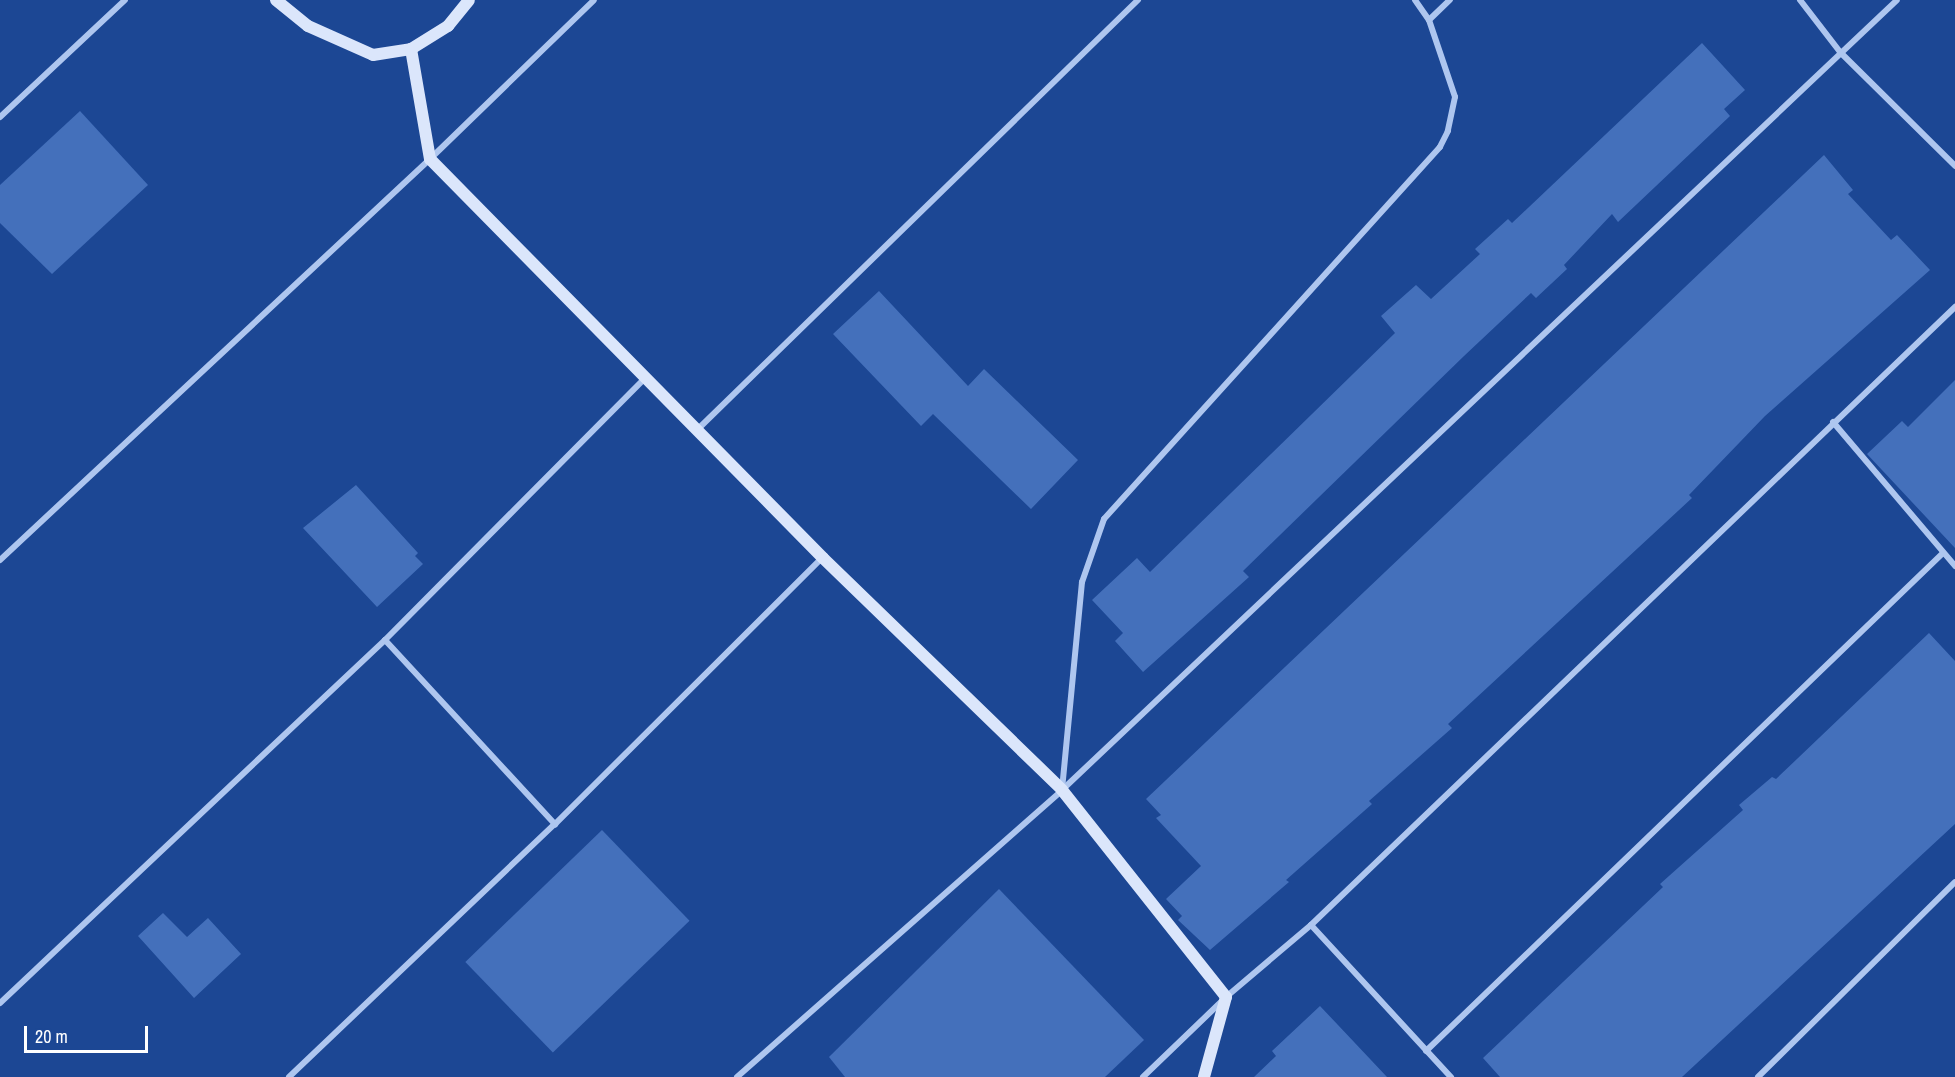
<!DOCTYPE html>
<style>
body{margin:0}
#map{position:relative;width:1955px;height:1077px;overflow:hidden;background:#1c4794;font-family:"Archivo Narrow",sans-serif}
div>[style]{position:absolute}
.building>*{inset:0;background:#4470bb;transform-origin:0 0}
.street>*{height:6px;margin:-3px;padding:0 3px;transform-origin:3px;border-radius:3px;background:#aec6ef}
.secondary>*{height:12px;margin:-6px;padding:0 6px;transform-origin:6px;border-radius:6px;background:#dbe6fb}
span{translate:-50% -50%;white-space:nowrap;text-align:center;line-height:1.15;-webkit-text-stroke:4.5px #1c4794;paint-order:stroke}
.scale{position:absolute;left:24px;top:1026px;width:124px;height:27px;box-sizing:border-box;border:3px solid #fff;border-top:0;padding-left:8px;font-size:18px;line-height:21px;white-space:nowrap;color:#fff;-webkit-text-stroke:4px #1c4794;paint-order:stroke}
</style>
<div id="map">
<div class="building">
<div style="clip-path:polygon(1702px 43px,1745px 90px,1724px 109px,1730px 116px,1618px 222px,1612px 214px,1564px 265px,1567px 269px,1536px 298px,1531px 293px,1464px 356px,1243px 571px,1249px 577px,1143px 672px,1115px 641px,1123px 633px,1092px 600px,1137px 558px,1150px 572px,1395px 333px,1381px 316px,1416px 285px,1431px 299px,1480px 254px,1475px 249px,1508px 219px,1512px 223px)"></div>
<div style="clip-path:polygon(80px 111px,148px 185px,52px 274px,0 223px,0 185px)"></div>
<div style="clip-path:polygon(1824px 155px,1853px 190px,1848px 194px,1891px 240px,1897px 235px,1930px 270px,1765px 416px,1689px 495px,1692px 498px,1448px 724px,1452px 728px,1369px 801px,1372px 804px,1286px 880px,1289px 882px,1210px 950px,1178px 920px,1182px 916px,1166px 899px,1201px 866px,1156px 818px,1161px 815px,1146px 799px)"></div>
<div style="clip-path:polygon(879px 291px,968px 386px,984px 369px,1078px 460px,1031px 509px,933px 414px,921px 426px,833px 334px)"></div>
<div style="clip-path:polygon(1955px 380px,1955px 548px,1867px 454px,1902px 421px,1908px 427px)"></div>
<div style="clip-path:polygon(356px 485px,418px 553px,415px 556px,423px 564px,377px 607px,303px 528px)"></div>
<div style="clip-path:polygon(1929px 633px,1955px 661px,1955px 824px,1682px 1077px,1500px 1077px,1483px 1058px,1663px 887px,1660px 884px,1743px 810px,1739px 805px,1772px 777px,1776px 779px)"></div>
<div style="left:602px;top:830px;width:126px;height:190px;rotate:46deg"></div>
<div style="clip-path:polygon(999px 889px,1144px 1040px,1105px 1077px,845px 1077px,829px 1057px)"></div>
<div style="clip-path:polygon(163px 913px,187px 937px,208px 918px,241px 954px,194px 998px,138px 936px)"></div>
<div style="clip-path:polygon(1320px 1006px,1338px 1025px,1387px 1077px,1254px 1077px,1276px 1056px,1272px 1051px)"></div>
</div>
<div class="street">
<div style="left:1415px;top:0;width:24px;rotate:55deg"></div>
<div style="left:1429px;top:20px;width:81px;rotate:71.3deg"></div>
<div style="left:1455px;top:97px;width:35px;rotate:102deg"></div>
<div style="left:1448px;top:131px;width:18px;rotate:117deg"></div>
<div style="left:1440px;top:147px;width:501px;rotate:132.09deg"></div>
<div style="left:1104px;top:519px;width:67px;rotate:109.2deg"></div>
<div style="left:1082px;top:582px;width:209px;rotate:95.5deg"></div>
<div style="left:1062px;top:790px;width:1149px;rotate:-43.41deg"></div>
<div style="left:1800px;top:0;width:66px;rotate:52.4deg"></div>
<div style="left:1840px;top:52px;width:162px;rotate:44.7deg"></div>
<div style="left:1429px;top:20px;width:29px;rotate:-44deg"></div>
<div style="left:0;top:117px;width:171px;rotate:-43.1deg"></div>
<div style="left:1833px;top:422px;width:189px;rotate:49.7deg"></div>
<div style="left:697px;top:430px;width:616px;rotate:-44.28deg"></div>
<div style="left:0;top:560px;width:588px;rotate:-43deg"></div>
<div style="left:430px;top:159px;width:228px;rotate:-44.1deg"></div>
<div style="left:385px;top:640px;width:251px;rotate:47.3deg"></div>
<div style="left:1311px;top:925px;width:207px;rotate:47.4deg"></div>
<div style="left:0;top:1003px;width:529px;rotate:-43.32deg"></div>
<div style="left:385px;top:640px;width:369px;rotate:-45.2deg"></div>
<div style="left:1426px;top:1051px;width:718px;rotate:-43.93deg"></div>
<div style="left:289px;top:1077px;width:367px;rotate:-43.6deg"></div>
<div style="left:555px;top:824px;width:377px;rotate:-44.9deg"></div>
<div style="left:737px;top:1077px;width:434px;rotate:-41.4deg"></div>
<div style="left:1143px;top:1077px;width:115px;rotate:-43.9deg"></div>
<div style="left:1226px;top:997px;width:111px;rotate:-40.3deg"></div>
<div style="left:1311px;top:925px;width:893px;rotate:-43.82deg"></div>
<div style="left:1758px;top:1077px;width:277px;rotate:-44.7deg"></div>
</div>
<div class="secondary">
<div style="left:276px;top:0;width:41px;rotate:39.1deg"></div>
<div style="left:308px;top:26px;width:71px;rotate:24deg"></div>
<div style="left:373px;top:55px;width:38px;rotate:-9deg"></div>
<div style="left:411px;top:49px;width:44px;rotate:-31.9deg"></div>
<div style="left:448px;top:26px;width:33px;rotate:-51deg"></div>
<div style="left:411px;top:49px;width:112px;rotate:80.2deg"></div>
<div style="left:430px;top:159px;width:560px;rotate:45.43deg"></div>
<div style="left:823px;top:558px;width:333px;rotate:44.1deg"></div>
<div style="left:1062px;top:790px;width:264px;rotate:51.6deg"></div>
<div style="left:1226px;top:997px;width:83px;rotate:105.4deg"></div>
</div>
<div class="scale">20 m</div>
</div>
